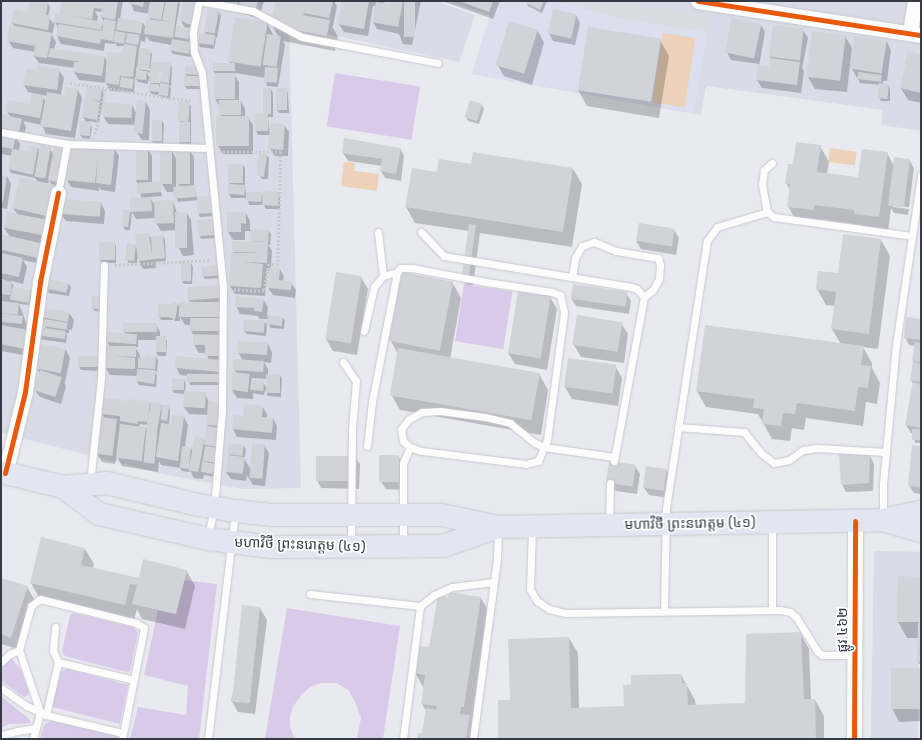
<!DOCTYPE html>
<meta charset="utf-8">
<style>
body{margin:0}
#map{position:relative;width:922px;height:740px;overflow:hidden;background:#e9eaf0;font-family:Rubik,"Noto Sans Khmer",sans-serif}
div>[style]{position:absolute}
.residential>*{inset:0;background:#d9dbe6;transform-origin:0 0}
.education>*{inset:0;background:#dbdfee}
.green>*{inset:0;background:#d9caea;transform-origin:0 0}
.parking>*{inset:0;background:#dadce1}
.water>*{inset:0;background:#edd2b9;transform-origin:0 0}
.shadow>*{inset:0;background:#0003}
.building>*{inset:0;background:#d1d3d9;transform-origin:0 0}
.path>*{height:2.5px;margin-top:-1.25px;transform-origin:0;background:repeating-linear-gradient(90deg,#c7c9cd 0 2px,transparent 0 4px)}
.roads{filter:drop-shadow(0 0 1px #c6c8ce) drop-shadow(0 0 1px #c6c8ce)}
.lane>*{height:7px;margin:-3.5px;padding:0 3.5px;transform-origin:3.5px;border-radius:3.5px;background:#fcfcfd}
.street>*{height:15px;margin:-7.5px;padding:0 7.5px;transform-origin:7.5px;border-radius:7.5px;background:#fcfcfd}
.primary>*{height:22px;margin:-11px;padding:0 11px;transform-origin:11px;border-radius:11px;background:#e3e6f1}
.cycleway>*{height:5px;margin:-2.5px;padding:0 2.5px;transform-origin:2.5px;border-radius:2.5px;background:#e8590c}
span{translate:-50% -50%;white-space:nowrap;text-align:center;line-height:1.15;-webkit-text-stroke:3.5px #fff;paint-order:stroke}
.street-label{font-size:14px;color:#353a45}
.frame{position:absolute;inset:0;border:2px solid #353a45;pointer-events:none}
</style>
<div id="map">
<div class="residential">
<div style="clip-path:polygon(1px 1px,436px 1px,475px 15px,459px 62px,289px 26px,301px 488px,243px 489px,167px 475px,1px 433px)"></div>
<div style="clip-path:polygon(449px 1px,921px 1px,921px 131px,881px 125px,883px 110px,706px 86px,701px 115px,472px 74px,490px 15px)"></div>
<div style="left:874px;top:551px;width:47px;height:188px;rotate:1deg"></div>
</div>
<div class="education">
<div style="clip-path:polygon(499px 1px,559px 1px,621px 18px,707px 32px,694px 113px,472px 74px,490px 15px)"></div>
</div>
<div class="green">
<div style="left:335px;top:73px;width:86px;height:54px;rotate:9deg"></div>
<div style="left:464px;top:284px;width:49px;height:58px;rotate:9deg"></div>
<div style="clip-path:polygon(184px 580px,217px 584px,199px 739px,130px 739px,138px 707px,186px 715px,188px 686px,144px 675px,158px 610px,176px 614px)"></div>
<div style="clip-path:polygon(287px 608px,400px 626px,383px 739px,357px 739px,361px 718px,356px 704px,349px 691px,337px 683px,321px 683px,310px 687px,301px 695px,293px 707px,290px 717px,290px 727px,295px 739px,265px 739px)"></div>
<div style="clip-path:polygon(73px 613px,133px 627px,136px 630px,138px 633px,130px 671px,127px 672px,65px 656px,62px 651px,70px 616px)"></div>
<div style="clip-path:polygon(9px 659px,12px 659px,21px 670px,28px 690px,28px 695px,24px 697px,1px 681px,1px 670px)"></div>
<div style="clip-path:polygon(68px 669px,128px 685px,120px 724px,52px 707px,60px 673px,63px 670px)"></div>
<div style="clip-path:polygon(1px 696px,29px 719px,31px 723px,9px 724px,1px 728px)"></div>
<div style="clip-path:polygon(51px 720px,114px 735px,117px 736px,118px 739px,40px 739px,44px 725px)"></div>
</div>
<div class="parking">
<div style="clip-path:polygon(559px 1px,613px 1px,709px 18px,707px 32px,621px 18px)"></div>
</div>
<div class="water">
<div style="left:663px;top:33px;width:33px;height:70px;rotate:9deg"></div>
<div style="left:830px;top:148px;width:27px;height:14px;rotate:8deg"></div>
<div style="clip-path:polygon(344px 162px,355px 163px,354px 171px,379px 174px,377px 191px,341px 186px)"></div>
</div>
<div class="shadow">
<div style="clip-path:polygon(evenodd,31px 1px,44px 1px,48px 3px,50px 7px,48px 17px,54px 24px,56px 15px,60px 15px,62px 4px,64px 4px,63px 1px,123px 1px,120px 19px,143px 23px,146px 28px,147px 20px,150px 20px,149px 14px,134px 11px,130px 1px,178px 1px,180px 4px,176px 26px,185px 28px,181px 21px,184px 1px,199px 1px,201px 6px,197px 31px,191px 30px,193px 32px,191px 43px,193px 46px,191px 57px,173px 54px,171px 51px,172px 45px,150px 41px,146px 36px,145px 42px,141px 41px,139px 49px,150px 50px,152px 54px,151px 63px,170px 64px,172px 68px,171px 86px,169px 86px,171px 89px,170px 99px,152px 94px,149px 91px,151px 85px,148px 79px,148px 84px,138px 82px,135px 77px,134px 92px,110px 91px,106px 83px,79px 80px,74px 72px,75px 68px,39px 63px,34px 56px,35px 52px,13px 48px,8px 40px,10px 27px,15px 27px,12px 23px,14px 11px,30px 13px,31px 1px,95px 11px,102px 12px,101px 17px,105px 23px,104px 26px,102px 23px,97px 22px,98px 17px,95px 11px,31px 1px,185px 21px,198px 24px,197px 26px,185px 23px,185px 21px,31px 1px,55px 22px,58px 28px,57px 36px,61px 44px,104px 51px,105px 43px,115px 44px,115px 42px,117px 46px,124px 46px,123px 57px,122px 54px,108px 53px,107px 62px,105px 57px,54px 50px,56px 42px,52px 35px,55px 22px,31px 1px,137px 66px,140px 71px,136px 71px,137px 66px,31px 1px,138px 67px,153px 69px,153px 71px,138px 69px,138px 67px,31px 1px,159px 70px,162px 70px,160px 83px,159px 83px,159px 70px,31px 1px,147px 72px,151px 73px,150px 79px,147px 72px)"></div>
<div style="clip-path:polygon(206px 1px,264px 1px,259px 19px,244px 14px,242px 11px,241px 13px)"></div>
<div style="clip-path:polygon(276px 1px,334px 1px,337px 6px,333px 26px,332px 26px,338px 37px,335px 51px,283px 41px,285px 45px,278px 87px,267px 86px,265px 78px,236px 73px,234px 74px,239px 82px,239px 101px,241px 101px,245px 109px,245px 117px,248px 117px,253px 125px,253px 154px,223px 154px,218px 146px,221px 118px,220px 107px,215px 99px,216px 74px,213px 71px,231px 64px,229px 61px,267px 23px,274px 36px,278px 36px,272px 25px)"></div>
<div style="clip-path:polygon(343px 1px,384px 1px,383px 4px,391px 6px,392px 1px,421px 1px,412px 45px,403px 44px,399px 34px,377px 29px,373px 22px,376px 6px,373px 6px,368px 36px,344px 32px,339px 24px)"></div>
<div style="clip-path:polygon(442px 1px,500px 1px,493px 19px)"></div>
<div style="clip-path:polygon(526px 1px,547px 1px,542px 13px,528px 6px)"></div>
<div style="clip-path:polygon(209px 10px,219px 12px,221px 16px,217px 38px,215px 37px,216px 40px,214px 49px,200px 47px,198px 43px,206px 35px,205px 32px)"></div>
<div style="clip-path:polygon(576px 15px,580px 23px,575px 45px,553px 41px,549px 33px)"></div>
<div style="clip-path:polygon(761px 25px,765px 32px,759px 66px,770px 68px,770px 56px,803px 30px,808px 38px,802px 68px,804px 71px,801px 93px,762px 88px,757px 80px,759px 64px,731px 60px,727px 52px)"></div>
<div style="clip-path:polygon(538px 31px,544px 43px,532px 85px,504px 76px,497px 64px)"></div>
<div style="clip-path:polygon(845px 36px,852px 48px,847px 92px,815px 89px,808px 77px)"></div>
<div style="clip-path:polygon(856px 38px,887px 42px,891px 50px,887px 81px,883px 81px,883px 84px,888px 85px,890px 88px,890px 101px,881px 101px,879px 97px,880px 85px,860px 83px,852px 69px)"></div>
<div style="clip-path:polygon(660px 40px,669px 56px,659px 118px,587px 106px,578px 90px)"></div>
<div style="clip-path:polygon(921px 55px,921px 103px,908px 100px,901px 88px)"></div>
<div style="clip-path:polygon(199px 68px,204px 89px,187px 89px,185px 86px,187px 77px,185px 74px)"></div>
<div style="clip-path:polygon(evenodd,59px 70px,64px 78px,61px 95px,64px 96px,78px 90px,82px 98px,75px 138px,46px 134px,42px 125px,23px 121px,26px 127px,23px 139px,16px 138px,20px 144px,19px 151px,29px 153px,30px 147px,38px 148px,40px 152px,50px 148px,53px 154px,114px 148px,119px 156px,115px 192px,101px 190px,99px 187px,99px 191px,71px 187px,67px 180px,69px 163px,67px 162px,45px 265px,23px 260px,27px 267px,23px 284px,11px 281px,15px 289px,30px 291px,33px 294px,31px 305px,19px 304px,27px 325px,29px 356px,1px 351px,1px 281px,7px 282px,8px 281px,1px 279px,1px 235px,10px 237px,4px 228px,18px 215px,13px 208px,38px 182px,35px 178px,11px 173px,9px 169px,12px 156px,1px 154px,1px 115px,10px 117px,7px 111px,31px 105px,43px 97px,46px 102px,47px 96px,28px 92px,24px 85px,37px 71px,59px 70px,49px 180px,52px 186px,48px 185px,49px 180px)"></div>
<div style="clip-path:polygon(88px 88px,102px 90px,104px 94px,99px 123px,89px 121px,92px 127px,90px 139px,82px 138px,80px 135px,87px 123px,83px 117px)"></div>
<div style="clip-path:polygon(271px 89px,273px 93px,273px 117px,268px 117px,269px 130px,284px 125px,289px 132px,288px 156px,275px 156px,270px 148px,271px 135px,258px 135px,256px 131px,256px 115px,266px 115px,264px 113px)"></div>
<div style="clip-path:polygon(286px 89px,288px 93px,289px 113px,279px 113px,277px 110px)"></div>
<div style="clip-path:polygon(146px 102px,150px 110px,149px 140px,142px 140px,137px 133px,137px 125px,108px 124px,103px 116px,132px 105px,138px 116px)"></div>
<div style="clip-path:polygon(189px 103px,191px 106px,191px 146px,181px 145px,179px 142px,180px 121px)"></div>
<div style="clip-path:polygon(482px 105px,484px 109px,479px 124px,468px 121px,466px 117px)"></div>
<div style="clip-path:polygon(162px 121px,164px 125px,163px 145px,154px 145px,152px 141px)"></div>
<div style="clip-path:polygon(820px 146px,829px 162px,827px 174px,859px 178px,887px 153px,894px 166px,909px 160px,914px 168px,909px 207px,893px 205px,893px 207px,909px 209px,908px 215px,894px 213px,891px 208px,888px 232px,864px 229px,862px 225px,823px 220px,822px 225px,797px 222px,788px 206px,790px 190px,786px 183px,794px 166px)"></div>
<div style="clip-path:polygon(147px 148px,152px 156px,152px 183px,159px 182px,162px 196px,150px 197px,156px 207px,173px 201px,177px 213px,187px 213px,191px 220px,194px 255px,183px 256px,179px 248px,177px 230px,161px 231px,156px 223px,156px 218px,136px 219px,132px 212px,130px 230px,125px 230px,123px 226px,130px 211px,131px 214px,131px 199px,142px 199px,136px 180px)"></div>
<div style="clip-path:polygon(400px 148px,404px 156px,401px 181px,385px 178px,381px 171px,382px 166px,348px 161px,343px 153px)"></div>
<div style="clip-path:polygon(evenodd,162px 149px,171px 149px,177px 160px,189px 149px,194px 157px,194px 185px,197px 198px,215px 216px,200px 217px,198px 213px,198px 200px,178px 202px,175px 192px,167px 192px,162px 184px,162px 149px,176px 181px,180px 187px,176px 188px,176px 181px)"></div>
<div style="clip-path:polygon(267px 155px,269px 158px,268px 179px,262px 179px,260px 176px)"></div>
<div style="clip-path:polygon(243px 165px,245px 168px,245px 186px,246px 193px,261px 193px,264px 198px,278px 193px,280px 196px,280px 209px,266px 209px,264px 205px,249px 205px,247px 198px,231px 198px,229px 194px,231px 186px,229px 182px)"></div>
<div style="clip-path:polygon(472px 165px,573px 169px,582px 184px,572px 247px,480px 233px,473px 285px,467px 285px,462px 277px,469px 231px,415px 223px,406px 207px,437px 173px)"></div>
<div style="clip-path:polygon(1px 176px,7px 176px,11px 184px,7px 209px,1px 208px)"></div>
<div style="clip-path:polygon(101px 203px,105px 211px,104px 224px,66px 221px,61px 214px)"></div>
<div style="clip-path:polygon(246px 213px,250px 221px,250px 230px,269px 231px,271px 234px,270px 245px,268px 245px,272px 251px,271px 268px,280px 269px,284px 277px,283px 282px,291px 283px,296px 290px,295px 298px,273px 295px,268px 288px,270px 271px,266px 270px,267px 273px,265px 296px,235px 294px,230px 286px,232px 254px,234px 254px,233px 251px,253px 243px,252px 231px,245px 231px,245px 240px,233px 240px,228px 232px)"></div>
<div style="clip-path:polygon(198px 221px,213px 221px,216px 238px,201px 239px,199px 235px)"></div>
<div style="clip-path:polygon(674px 230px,679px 238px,676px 255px,641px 249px,636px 241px)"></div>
<div style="clip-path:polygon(149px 234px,150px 237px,163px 236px,165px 240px,166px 261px,155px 262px,156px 268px,143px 269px,137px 258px,137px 263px,129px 263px,127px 260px,135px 245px,138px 249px)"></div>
<div style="clip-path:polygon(881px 240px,890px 256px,878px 349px,863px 347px,872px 363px,872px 368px,880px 383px,877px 404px,866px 402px,863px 426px,806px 418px,804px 430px,792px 428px,790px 441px,772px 439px,758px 414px,706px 407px,697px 391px,706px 326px,841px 344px,832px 329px,835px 306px,826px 305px,817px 289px,838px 274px)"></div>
<div style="clip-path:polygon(114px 243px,116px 246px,116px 263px,102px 263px,100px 260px)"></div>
<div style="clip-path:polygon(191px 263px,193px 267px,192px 284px,184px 284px,182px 281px)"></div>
<div style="clip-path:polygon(219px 267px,222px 278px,205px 279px,203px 276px)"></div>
<div style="clip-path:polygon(403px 273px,452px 282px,461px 298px,450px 359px,539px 374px,548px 390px,541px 435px,400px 410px,391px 394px,398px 354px,391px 341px)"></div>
<div style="clip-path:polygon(361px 277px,368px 289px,357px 355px,333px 351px,326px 339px)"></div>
<div style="clip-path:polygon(69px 284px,71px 287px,69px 296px,49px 293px,47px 289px)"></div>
<div style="clip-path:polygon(221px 286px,223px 363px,226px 369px,225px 379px,221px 385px,190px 385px,188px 376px,180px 375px,176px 367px,209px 360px,206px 353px,199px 353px,194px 345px,194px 336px,191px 331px,191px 325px,185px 325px,180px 317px,180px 321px,175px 321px,173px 316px,173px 320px,161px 320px,159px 317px,171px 305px,173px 309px,178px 304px,180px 308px,191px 304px,188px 299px)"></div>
<div style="clip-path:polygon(626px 293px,631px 301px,629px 314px,576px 306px,571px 298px)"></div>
<div style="clip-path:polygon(550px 297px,557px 309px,547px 370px,515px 364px,508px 353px)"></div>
<div style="clip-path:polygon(101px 298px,102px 312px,95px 311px,92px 308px)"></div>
<div style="clip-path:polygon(263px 299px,268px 307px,267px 316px,283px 318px,285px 321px,284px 329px,270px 328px,268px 319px,259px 319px,258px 316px,240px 314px,236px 306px)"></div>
<div style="clip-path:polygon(69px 313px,74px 320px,72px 330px,69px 329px,69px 333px,66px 333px,67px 336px,66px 343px,39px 339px,37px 335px,46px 329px,40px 317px)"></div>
<div style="clip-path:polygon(921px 320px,921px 443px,915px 443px,913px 433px,911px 433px,906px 425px,914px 385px,911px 380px,915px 346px,909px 345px,905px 337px)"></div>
<div style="clip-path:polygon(265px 322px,267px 325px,266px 336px,247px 334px,244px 331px)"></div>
<div style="clip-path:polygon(621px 323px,628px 334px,624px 363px,581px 357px,574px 345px)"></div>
<div style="clip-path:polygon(156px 324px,160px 332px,160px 337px,165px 337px,167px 341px,166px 356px,158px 356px,156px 352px,157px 340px,138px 340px,138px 347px,135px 347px,140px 355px,140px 359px,156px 357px,158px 360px,157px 372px,155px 372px,157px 375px,156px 387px,139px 385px,137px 381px,138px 376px,110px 375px,105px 367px,110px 347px,107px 342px,126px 335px,124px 332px)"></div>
<div style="clip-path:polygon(evenodd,268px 344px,272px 352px,271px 363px,264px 362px,268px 369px,268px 375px,280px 375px,282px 379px,281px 397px,268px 396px,265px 390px,264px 395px,253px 393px,253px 399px,237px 398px,232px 390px,237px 374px,234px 369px,243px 361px,238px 352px,268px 344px,251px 378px,267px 379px,266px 387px,263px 382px,253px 381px,251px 378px)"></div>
<div style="clip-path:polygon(66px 350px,70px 358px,65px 382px,64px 382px,66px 386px,61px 404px,40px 397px,35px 390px,40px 374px,37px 369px)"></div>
<div style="clip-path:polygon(97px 357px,100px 361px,99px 371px,81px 370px,79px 367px)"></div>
<div style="clip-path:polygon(615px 366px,622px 378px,618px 406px,572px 399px,565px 387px)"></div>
<div style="clip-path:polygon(evenodd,184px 380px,186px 384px,185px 392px,205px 393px,209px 403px,221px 404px,226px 412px,224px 434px,222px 434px,215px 477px,204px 475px,203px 479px,194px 478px,190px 470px,190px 472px,182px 471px,180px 468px,161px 465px,159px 461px,158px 472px,122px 466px,117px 456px,115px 464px,102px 462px,97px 454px,104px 418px,102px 414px,130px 402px,131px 400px,168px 406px,170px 410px,169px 425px,171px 425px,184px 417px,188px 425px,185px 447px,191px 448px,193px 452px,204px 439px,206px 442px,208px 415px,189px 414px,184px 407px,185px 394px,174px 393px,172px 390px,184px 380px,140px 424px,148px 425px,148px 428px,139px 427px,140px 424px)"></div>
<div style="clip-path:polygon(262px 406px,267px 414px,267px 418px,273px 418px,277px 426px,276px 440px,237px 437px,233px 429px,243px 418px)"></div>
<div style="clip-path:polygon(264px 445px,269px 453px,265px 486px,253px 485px,247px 475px,246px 481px,231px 479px,226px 472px,230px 456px,229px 454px,244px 446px,246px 449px,244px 459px,250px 468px)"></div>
<div style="clip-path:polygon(921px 447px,921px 494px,914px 493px,909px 485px)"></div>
<div style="clip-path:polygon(398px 456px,403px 464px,403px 490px,386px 489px,381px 482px)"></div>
<div style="clip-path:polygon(870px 456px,874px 464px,873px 491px,846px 492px,842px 484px)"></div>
<div style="clip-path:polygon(355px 457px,360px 464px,359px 489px,321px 488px,317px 480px)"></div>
<div style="clip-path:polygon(635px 466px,640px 474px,637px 494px,610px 490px,606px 483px)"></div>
<div style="clip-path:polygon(667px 470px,671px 477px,668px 498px,649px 495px,644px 488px)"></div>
<div style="clip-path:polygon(85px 549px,94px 564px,93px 568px,140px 579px,186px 570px,195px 586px,185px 629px,142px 619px,137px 609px,134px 620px,40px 599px,31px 583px)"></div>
<div style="clip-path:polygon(921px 578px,921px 666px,918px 662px,919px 638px,907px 638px,898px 622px)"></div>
<div style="clip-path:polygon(1px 579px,27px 587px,34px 599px,18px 649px,1px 644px)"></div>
<div style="clip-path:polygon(449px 598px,481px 598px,490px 614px,472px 722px,478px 732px,477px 739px,418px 739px,423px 734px,426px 711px,422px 704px,424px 688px,415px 673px,430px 649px)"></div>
<div style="clip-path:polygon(260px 608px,267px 620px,255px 714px,238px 712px,231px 700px)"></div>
<div style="clip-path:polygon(800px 633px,809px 649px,811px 700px,815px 700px,824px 716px,824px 739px,499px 739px,511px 701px,569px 638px,578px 653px,579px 709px,625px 707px,632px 685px,681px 675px,695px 700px,696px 706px,746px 704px)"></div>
<div style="clip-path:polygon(921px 669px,921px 721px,899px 722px,893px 710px)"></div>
</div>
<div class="building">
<div style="clip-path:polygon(30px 1px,48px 2px,46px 15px,50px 16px,48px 30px,11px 23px,14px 9px,27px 12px)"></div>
<div style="clip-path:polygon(62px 1px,102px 1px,103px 4px,103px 1px,118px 1px,115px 20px,100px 17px,102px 9px,94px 8px,92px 19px,71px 16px,103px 22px,101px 30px,53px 22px,55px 13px,59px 14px)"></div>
<div style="clip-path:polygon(129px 1px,144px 1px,143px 7px,129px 3px)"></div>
<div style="clip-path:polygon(150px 1px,165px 1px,161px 20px,147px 18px)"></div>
<div style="clip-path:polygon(166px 1px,178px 1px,173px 38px,144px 34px,146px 19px,171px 22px,162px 20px)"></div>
<div style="clip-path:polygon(183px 1px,197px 1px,193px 24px,180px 21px)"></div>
<div style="clip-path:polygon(221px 1px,238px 1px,237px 6px)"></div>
<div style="clip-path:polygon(240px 1px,258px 1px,255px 11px,238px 6px)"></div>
<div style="clip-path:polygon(276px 1px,333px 1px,329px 18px,304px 13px,303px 15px,330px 20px,327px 36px,271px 25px)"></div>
<div style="clip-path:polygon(342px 1px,369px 1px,364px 29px,338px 24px)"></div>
<div style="clip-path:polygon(391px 1px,403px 1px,398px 27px,372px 22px,376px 2px,390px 4px)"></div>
<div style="left:404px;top:1px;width:11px;height:36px"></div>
<div style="clip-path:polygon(459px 1px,493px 1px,489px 12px)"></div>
<div style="clip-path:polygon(525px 1px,544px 1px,540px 10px,524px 2px)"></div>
<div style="left:208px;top:9px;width:11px;height:23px;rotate:10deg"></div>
<div style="left:553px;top:9px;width:24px;height:25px;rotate:12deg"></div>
<div style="left:235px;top:17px;width:33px;height:45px;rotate:9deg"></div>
<div style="left:118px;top:18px;width:25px;height:12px;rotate:9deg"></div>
<div style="left:732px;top:18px;width:30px;height:35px;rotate:12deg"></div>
<div style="clip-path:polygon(104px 19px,116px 21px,113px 41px,101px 39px,100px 44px,56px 36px,58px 24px,102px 31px)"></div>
<div style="left:509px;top:21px;width:30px;height:46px;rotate:17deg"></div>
<div style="clip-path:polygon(10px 25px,52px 33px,47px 58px,33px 56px,35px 46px,7px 41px)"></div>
<div style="left:773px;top:25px;width:31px;height:32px;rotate:7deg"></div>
<div style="left:176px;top:26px;width:15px;height:11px;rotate:8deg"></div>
<div style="left:588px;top:27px;width:74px;height:64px;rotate:9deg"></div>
<div style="left:115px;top:31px;width:11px;height:11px;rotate:10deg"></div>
<div style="left:812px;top:31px;width:34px;height:46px;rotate:7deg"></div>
<div style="left:127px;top:33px;width:13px;height:10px;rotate:9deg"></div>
<div style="left:199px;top:33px;width:16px;height:10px;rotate:7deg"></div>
<div style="left:267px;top:34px;width:14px;height:31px;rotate:8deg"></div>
<div style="left:855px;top:36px;width:32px;height:33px;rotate:9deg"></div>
<div style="left:172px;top:39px;width:19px;height:12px;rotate:9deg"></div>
<div style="clip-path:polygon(124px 44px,137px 46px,133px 77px,118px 76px,120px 76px,119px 85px,105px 83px,107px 52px,123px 53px)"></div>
<div style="clip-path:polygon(50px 48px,105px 56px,102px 76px,73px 72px,74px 62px,82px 62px,48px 57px)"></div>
<div style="left:139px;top:48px;width:12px;height:20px;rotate:5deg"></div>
<div style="clip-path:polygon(908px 51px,921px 54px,921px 93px,900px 88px)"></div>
<div style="clip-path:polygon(770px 58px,800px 62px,797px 85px,756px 80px,758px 65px,769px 67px)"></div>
<div style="clip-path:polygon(151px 62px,171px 63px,169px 83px,160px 82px,161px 71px,160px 71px,159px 83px,149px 83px)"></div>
<div style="left:213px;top:63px;width:22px;height:8px"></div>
<div style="clip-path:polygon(37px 65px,60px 69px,57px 90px,23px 85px,26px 68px,36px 70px)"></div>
<div style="left:185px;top:66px;width:15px;height:8px;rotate:4deg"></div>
<div style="left:265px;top:67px;width:13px;height:15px;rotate:4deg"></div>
<div style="left:136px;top:70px;width:11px;height:9px;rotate:5deg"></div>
<div style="left:858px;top:72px;width:24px;height:7px;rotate:7deg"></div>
<div style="left:214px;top:73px;width:21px;height:26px"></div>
<div style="left:184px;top:76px;width:18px;height:10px"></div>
<div style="left:121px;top:77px;width:13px;height:10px;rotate:9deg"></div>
<div style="clip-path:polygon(160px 83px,169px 84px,168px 96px,158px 95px,159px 92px,148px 91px,149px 84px,159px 84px,159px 89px)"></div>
<div style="left:879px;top:83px;width:10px;height:15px;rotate:6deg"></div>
<div style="clip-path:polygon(65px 87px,78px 89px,71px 131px,40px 126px,47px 92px,64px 95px)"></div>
<div style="clip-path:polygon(87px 87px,102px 89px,100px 101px,91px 100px,100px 102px,97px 120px,82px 117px)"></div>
<div style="left:263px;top:88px;width:8px;height:26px"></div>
<div style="left:287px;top:88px;width:22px;height:11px;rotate:90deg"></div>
<div style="clip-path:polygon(32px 94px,44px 96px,40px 118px,6px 112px,8px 100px,30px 104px)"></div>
<div style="left:137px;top:100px;width:9px;height:33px;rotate:6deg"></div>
<div style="left:219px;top:100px;width:22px;height:15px"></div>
<div style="left:470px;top:100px;width:13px;height:18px;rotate:18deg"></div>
<div style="left:179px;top:101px;width:11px;height:20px;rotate:5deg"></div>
<div style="left:103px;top:103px;width:29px;height:14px;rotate:2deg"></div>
<div style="clip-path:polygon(1px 114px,22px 119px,19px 132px,1px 128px)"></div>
<div style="left:255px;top:114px;width:13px;height:17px"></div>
<div style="left:249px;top:116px;width:30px;height:33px;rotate:90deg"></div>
<div style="left:152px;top:120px;width:10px;height:21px"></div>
<div style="left:80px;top:121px;width:11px;height:14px;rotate:5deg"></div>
<div style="left:179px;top:122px;width:11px;height:20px"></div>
<div style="left:270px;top:123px;width:15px;height:26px;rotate:4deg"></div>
<div style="clip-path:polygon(1px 132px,16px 135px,13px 149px,1px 147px)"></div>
<div style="clip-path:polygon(344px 138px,401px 148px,396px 174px,380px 171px,382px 159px,342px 153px)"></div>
<div style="clip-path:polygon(796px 142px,821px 145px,817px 172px,858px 177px,862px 149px,888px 152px,879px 217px,854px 214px,854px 210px,814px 205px,814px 210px,787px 207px,790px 184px,785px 184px,788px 164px,793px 164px)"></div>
<div style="left:55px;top:143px;width:10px;height:38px;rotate:11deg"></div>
<div style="clip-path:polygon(70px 144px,115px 147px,111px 185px,96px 183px,98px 154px,95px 183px,65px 180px)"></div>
<div style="left:40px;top:145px;width:11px;height:32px;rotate:10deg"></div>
<div style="clip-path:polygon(29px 146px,38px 147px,33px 175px,8px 169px,12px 149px,28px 151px)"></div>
<div style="left:136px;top:147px;width:12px;height:33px"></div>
<div style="left:160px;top:148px;width:12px;height:36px"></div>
<div style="left:190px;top:148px;width:36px;height:14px;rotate:90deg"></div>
<div style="clip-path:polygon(473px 152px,573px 168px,563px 232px,405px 207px,412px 168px,437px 172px,439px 159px,471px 164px)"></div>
<div style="left:259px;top:153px;width:8px;height:23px;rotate:7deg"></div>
<div style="left:894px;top:157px;width:16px;height:49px;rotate:7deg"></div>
<div style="left:228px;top:164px;width:15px;height:19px"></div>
<div style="clip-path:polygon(1px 175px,7px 176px,3px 202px,1px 201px)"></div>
<div style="left:20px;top:177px;width:35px;height:32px;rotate:13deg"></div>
<div style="left:160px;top:181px;width:11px;height:23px;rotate:85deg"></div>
<div style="left:228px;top:184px;width:17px;height:10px;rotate:3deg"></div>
<div style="left:195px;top:185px;width:12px;height:22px;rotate:85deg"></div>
<div style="left:263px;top:191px;width:16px;height:14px;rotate:4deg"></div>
<div style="clip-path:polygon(246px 192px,262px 192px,261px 202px,246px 201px)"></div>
<div style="left:213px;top:196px;width:17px;height:16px;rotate:87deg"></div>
<div style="clip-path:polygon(151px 197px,152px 211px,130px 212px,128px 227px,122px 227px,123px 209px,130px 210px,130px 198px)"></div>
<div style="left:62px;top:199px;width:39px;height:15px;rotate:4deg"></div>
<div style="left:173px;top:200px;width:23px;height:19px;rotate:88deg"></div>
<div style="left:7px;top:212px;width:41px;height:16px;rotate:11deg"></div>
<div style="left:175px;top:212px;width:12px;height:36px"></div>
<div style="clip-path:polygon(227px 212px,246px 212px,246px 224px,241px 223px,241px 232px,227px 232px)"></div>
<div style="left:214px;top:219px;width:16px;height:17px;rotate:86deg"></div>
<div style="left:639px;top:223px;width:36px;height:18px;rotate:9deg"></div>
<div style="left:469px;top:224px;width:7px;height:54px;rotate:8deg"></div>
<div style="left:251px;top:229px;width:18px;height:12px;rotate:3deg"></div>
<div style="clip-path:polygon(149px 233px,152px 256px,151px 236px,163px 235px,165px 258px,138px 261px,135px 234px)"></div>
<div style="left:1px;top:234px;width:44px;height:15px;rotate:13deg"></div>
<div style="clip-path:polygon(843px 234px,881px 239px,869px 334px,831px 329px,836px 292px,816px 289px,818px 271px,838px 273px)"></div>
<div style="clip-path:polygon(232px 241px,268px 242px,267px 263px,241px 262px,263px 264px,261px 288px,229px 286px,231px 253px,265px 253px,232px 252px)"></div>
<div style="left:99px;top:242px;width:16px;height:18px"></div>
<div style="left:127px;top:243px;width:9px;height:17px;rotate:6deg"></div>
<div style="clip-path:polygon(1px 253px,23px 258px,19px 277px,1px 273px)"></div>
<div style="left:181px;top:262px;width:10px;height:19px"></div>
<div style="left:220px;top:265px;width:10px;height:19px;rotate:84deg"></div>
<div style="clip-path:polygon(270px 267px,280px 268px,279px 280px,292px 282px,291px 290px,267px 288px)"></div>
<div style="left:336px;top:272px;width:26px;height:68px;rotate:9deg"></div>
<div style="left:402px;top:272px;width:52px;height:70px;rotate:11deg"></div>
<div style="left:48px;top:279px;width:21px;height:10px;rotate:11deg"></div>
<div style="clip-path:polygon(1px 280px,12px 282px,10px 295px,1px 294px)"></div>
<div style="left:573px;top:284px;width:55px;height:15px;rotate:8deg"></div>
<div style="left:221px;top:285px;width:13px;height:34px;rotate:86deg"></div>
<div style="left:12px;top:287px;width:19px;height:13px;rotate:9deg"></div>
<div style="left:518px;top:291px;width:33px;height:63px;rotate:9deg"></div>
<div style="left:92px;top:296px;width:9px;height:12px;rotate:6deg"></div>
<div style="clip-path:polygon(236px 296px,264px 299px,262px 312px,254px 311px,254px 308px,235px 307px)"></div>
<div style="left:1px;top:301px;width:18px;height:12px;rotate:6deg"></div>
<div style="left:172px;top:302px;width:6px;height:16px;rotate:9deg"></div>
<div style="left:220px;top:302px;width:15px;height:41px;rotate:90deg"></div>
<div style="left:158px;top:304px;width:13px;height:13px"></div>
<div style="left:41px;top:307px;width:29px;height:10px;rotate:10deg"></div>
<div style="clip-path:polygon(1px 313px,23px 316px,22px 324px,1px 322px)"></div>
<div style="left:268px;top:315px;width:15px;height:9px;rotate:8deg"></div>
<div style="left:577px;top:315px;width:46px;height:30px;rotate:9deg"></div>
<div style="clip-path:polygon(906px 317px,921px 319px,921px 340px,904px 338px)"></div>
<div style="left:190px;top:318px;width:30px;height:13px"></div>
<div style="left:44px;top:319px;width:24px;height:7px;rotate:9deg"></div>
<div style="left:244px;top:319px;width:21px;height:12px;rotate:5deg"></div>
<div style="left:123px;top:323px;width:34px;height:9px"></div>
<div style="clip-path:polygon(1px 325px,28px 330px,24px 349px,1px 344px)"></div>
<div style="clip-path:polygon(705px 325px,864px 346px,861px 365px,871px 366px,868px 388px,858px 387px,855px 411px,797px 403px,795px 414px,783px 413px,781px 426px,762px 424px,764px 409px,753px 408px,754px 399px,696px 391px)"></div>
<div style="left:37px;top:327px;width:29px;height:8px;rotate:8deg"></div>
<div style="left:106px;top:332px;width:31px;height:10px;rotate:4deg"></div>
<div style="clip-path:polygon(193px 334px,221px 335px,221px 356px,205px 356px,205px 345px,193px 345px)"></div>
<div style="left:156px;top:336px;width:10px;height:16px"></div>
<div style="left:238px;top:341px;width:30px;height:12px;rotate:4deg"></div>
<div style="clip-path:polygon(915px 342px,921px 343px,921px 362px,912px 361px)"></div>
<div style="left:41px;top:344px;width:25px;height:25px;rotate:11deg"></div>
<div style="clip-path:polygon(105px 346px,136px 346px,136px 357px,112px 356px,135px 358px,135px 369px,104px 368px)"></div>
<div style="left:398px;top:348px;width:144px;height:48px;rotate:10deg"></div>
<div style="clip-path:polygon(145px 355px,156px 356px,155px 369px,138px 368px,138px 358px,145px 358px)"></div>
<div style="left:78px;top:356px;width:20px;height:11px"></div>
<div style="left:176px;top:356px;width:46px;height:12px;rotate:5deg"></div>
<div style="left:568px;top:358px;width:49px;height:29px;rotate:8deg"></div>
<div style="left:234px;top:359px;width:30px;height:11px;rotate:4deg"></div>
<div style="clip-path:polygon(913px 362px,921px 364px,921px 382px,910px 380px)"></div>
<div style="clip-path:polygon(137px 369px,156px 370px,154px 384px,136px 381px)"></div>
<div style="left:40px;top:370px;width:23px;height:21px;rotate:18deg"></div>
<div style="left:233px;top:372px;width:17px;height:18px;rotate:7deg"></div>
<div style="left:187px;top:374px;width:32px;height:8px"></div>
<div style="left:266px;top:374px;width:14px;height:19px"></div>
<div style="left:172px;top:379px;width:12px;height:11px"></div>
<div style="left:251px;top:380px;width:13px;height:10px;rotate:4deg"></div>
<div style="clip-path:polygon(913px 382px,921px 384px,921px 428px,905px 425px)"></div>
<div style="left:184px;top:391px;width:22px;height:16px;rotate:3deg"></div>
<div style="clip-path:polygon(103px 398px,129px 401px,130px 399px,150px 402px,148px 422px,138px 421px,138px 424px,120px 421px,120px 416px,101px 414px)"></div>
<div style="left:151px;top:402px;width:11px;height:21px;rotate:10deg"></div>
<div style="left:208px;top:402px;width:14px;height:23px;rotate:4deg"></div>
<div style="clip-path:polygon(244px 404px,263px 406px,262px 417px,273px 418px,272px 433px,232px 429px,233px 415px,243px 416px)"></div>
<div style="clip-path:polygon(162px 405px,169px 405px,167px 421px,161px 420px)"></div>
<div style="clip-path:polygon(172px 415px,184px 416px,178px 461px,156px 457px,161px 423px,171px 424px)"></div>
<div style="left:101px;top:417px;width:16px;height:37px;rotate:7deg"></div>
<div style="left:147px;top:423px;width:11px;height:40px;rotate:5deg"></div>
<div style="left:120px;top:424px;width:26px;height:34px;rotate:7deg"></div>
<div style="left:207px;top:426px;width:13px;height:19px;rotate:9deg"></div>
<div style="left:912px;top:429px;width:9px;height:11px"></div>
<div style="left:195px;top:436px;width:10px;height:35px;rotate:11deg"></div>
<div style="left:229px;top:443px;width:15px;height:11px;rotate:8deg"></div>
<div style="left:252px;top:443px;width:13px;height:35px;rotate:4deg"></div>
<div style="clip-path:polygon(912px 445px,921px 446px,921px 487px,908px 486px)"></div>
<div style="left:182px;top:446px;width:9px;height:22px;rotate:6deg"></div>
<div style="left:205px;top:446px;width:13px;height:15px;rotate:9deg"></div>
<div style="clip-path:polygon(839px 454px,870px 455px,869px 483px,841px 485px)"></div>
<div style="left:228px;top:455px;width:17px;height:17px;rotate:7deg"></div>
<div style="left:379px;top:455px;width:20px;height:27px"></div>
<div style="left:316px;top:456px;width:40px;height:25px"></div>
<div style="clip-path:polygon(202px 461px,215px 464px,213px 474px,201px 472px)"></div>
<div style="left:609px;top:461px;width:27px;height:22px;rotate:8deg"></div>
<div style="left:646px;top:466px;width:21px;height:22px;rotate:8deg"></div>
<div style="clip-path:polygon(41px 537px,85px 548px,81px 565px,139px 578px,143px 559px,187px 570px,176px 614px,132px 604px,137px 585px,130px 584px,125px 605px,30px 583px)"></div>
<div style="clip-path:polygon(898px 576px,921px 577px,921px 662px,917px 662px,918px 622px,897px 622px)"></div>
<div style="clip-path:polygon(1px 578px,28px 586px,11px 638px,1px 634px)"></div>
<div style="clip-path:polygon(449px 592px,481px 597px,464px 707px,461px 707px,460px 714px,470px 715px,466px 739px,417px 739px,418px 733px,422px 733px,426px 708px,436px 710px,437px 706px,421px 704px,425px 675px,414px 673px,418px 646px,429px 647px,438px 595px,448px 597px)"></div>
<div style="left:242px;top:605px;width:18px;height:97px;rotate:6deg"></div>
<div style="clip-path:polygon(801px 632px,804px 699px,815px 699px,816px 739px,498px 739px,498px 700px,510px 700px,508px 639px,569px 637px,571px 708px,624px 706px,623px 685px,631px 685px,631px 675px,681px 674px,682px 683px,687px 683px,688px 705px,745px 703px,746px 634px)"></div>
<div style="left:921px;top:668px;width:41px;height:30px;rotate:90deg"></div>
</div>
<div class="path">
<div style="left:70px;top:83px;width:124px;rotate:8.3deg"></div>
<div style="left:95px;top:134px;width:47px;rotate:-77.7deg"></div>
<div style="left:219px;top:152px;width:62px"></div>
<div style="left:281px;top:152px;width:113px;rotate:91.5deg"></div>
<div style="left:278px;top:265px;width:9px;rotate:-174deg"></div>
<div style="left:269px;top:264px;width:27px;rotate:100deg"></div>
<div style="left:264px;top:291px;width:30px;rotate:-178deg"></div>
<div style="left:115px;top:265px;width:95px;rotate:-3deg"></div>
</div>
<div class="roads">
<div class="lane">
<div style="left:199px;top:1px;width:33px;rotate:101deg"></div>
<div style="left:193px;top:33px;width:19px;rotate:87deg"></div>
<div style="left:194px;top:52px;width:22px;rotate:69deg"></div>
<div style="left:202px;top:73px;width:217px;rotate:84.4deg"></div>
<div style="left:223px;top:289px;width:122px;rotate:90.5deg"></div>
<div style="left:222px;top:411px;width:97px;rotate:94.7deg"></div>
<div style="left:214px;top:508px;width:30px;rotate:102deg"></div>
<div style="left:200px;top:1px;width:54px;rotate:10.7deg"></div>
<div style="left:253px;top:11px;width:55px;rotate:28deg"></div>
<div style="left:302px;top:37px;width:138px;rotate:10.8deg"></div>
<div style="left:1px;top:132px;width:67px;rotate:10.3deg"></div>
<div style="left:67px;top:144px;width:142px;rotate:1.6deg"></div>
<div style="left:772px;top:163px;width:11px;rotate:139deg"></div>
<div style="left:764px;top:170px;width:14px;rotate:98deg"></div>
<div style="left:762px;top:184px;width:28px;rotate:80deg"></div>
<div style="left:767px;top:212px;width:9px;rotate:36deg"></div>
<div style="left:774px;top:217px;width:139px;rotate:7.8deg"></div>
<div style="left:58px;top:193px;width:50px;rotate:-79.6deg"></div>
<div style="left:378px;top:232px;width:44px;rotate:83.5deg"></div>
<div style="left:421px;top:232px;width:33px;rotate:46deg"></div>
<div style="left:444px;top:256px;width:190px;rotate:9.4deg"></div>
<div style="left:631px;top:287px;width:6px;rotate:18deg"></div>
<div style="left:637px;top:289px;width:11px;rotate:49deg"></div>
<div style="left:644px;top:297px;width:167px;rotate:100.4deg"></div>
<div style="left:572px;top:277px;width:19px;rotate:-81deg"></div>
<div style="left:575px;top:258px;width:14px;rotate:-60deg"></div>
<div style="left:582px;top:246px;width:13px;rotate:-18deg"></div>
<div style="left:594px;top:242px;width:24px;rotate:22deg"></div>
<div style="left:616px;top:251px;width:43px;rotate:9.5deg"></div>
<div style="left:658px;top:258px;width:7px;rotate:74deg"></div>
<div style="left:660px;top:265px;width:14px;rotate:94deg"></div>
<div style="left:659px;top:279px;width:13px;rotate:119deg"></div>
<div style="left:653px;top:290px;width:11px;rotate:142deg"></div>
<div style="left:364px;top:331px;width:45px;rotate:-77.2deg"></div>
<div style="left:374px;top:287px;width:14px;rotate:-51deg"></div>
<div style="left:383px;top:276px;width:15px;rotate:-16deg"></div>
<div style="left:343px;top:362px;width:23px;rotate:56deg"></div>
<div style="left:356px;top:381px;width:48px;rotate:94.8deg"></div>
<div style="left:352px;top:429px;width:115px;rotate:90.5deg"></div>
<div style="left:678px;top:427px;width:66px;rotate:4.3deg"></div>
<div style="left:744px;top:432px;width:27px;rotate:51deg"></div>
<div style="left:761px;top:453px;width:16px;rotate:38deg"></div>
<div style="left:774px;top:463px;width:15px;rotate:-11deg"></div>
<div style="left:789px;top:460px;width:17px;rotate:-36deg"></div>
<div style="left:803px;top:450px;width:14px;rotate:-8deg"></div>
<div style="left:817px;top:448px;width:69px;rotate:3.3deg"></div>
<div style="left:367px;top:446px;width:44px;rotate:-83.5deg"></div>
<div style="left:372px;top:402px;width:132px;rotate:-79.1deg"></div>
<div style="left:397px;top:272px;width:5px;rotate:-53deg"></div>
<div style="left:400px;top:268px;width:12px"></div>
<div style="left:412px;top:268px;width:75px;rotate:10.7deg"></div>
<div style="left:486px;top:282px;width:67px;rotate:8.6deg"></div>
<div style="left:552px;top:292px;width:9px;rotate:21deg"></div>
<div style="left:560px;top:295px;width:18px;rotate:77deg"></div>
<div style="left:564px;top:313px;width:128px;rotate:97.6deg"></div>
<div style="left:547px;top:440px;width:23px;rotate:113deg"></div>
<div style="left:538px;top:461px;width:12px;rotate:166deg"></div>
<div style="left:526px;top:464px;width:106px;rotate:-172.9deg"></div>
<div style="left:421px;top:451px;width:12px;rotate:-160deg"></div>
<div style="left:410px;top:447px;width:9px;rotate:-139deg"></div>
<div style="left:403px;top:441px;width:12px;rotate:-99deg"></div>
<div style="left:401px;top:429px;width:13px;rotate:-51deg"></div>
<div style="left:409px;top:419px;width:15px;rotate:-28deg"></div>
<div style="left:422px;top:412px;width:18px;rotate:-3deg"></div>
<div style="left:440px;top:411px;width:45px;rotate:7.6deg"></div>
<div style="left:485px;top:417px;width:26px;rotate:13deg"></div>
<div style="left:510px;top:423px;width:32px;rotate:39deg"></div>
<div style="left:535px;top:443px;width:10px;rotate:24deg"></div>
<div style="left:544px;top:447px;width:71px;rotate:8.1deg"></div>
<div style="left:90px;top:483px;width:105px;rotate:-84deg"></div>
<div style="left:101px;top:379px;width:114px;rotate:-88.5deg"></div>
<div style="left:883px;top:516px;width:32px;rotate:-90deg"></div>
<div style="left:883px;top:484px;width:140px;rotate:-84.7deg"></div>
<div style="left:896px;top:345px;width:172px;rotate:-81.6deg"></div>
<div style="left:609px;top:523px;width:40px;rotate:-88.6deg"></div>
<div style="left:532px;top:528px;width:61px;rotate:91.9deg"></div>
<div style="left:530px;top:589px;width:14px;rotate:60deg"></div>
<div style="left:537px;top:601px;width:14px;rotate:34deg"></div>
<div style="left:549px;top:609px;width:16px;rotate:14deg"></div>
<div style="left:565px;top:613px;width:215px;rotate:-0.8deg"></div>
<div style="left:780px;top:610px;width:10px;rotate:11deg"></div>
<div style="left:790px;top:612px;width:8px;rotate:40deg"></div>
<div style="left:796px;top:617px;width:40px;rotate:58deg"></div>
<div style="left:817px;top:651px;width:6px;rotate:39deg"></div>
<div style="left:822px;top:655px;width:33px"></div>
<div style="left:403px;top:545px;width:82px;rotate:-90deg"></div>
<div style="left:403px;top:463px;width:17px;rotate:-66deg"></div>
<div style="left:310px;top:594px;width:111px;rotate:6.2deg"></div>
<div style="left:420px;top:606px;width:18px;rotate:-38deg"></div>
<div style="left:434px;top:595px;width:20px;rotate:-24deg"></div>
<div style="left:452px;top:587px;width:42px;rotate:-6.8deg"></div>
<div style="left:772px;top:610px;width:86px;rotate:-90deg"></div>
<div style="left:664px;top:611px;width:103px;rotate:-88.9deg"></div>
<div style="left:666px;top:508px;width:270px;rotate:-81.3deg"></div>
<div style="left:707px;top:241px;width:17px;rotate:-54deg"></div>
<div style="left:717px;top:227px;width:52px;rotate:-16.7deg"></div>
<div style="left:1px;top:662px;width:12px;rotate:-42deg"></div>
<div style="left:10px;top:654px;width:10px;rotate:-24deg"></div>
<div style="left:58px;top:662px;width:78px;rotate:13.3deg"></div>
<div style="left:1px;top:688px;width:32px;rotate:35deg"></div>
<div style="left:27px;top:706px;width:21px;rotate:25deg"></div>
<div style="left:46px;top:715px;width:79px;rotate:13.2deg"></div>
<div style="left:46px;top:715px;width:54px;rotate:-77.2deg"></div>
<div style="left:58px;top:662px;width:12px;rotate:-114deg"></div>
<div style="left:53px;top:651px;width:24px;rotate:-85deg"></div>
<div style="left:1px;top:739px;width:4px;rotate:-76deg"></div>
<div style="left:2px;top:735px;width:16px;rotate:-15deg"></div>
<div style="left:17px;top:731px;width:18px;rotate:-9deg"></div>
<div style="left:33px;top:739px;width:28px;rotate:-75deg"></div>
<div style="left:40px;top:712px;width:65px;rotate:-108.7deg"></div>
<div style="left:19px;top:650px;width:46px;rotate:-74.7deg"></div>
<div style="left:31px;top:606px;width:11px;rotate:-38deg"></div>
<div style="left:40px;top:599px;width:99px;rotate:14deg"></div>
<div style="left:136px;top:623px;width:9px;rotate:32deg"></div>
<div style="left:144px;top:628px;width:113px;rotate:101.2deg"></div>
<div style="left:208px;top:739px;width:228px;rotate:-83.2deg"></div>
<div style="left:403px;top:739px;width:134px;rotate:-82.7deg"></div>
<div style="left:473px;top:739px;width:183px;rotate:-82.4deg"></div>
<div style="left:497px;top:558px;width:27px;rotate:-88deg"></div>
</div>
<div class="street">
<div style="left:698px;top:1px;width:226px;rotate:8.7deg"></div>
<div style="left:910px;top:32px;width:31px;rotate:-81deg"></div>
<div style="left:5px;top:473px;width:83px;rotate:-76.1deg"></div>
<div style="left:25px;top:392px;width:111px;rotate:-82.2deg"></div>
<div style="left:40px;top:282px;width:91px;rotate:-78.6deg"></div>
<div style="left:854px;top:739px;width:218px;rotate:-89.7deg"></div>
</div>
<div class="primary">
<div style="left:1px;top:472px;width:64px;rotate:13.6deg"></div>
<div style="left:63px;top:487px;width:44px;rotate:-5.2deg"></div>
<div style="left:107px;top:483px;width:89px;rotate:13.6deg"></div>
<div style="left:194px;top:504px;width:42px;rotate:9.7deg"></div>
<div style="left:235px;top:511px;width:39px;rotate:6deg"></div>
<div style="left:274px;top:515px;width:168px"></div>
<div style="left:442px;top:515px;width:57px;rotate:12.1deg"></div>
<div style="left:498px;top:527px;width:384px;rotate:-1deg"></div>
<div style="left:882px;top:520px;width:40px;rotate:-12deg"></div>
<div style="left:63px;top:487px;width:45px;rotate:36.9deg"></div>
<div style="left:99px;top:514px;width:112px;rotate:12.9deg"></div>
<div style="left:208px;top:539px;width:64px;rotate:7.2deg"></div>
<div style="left:271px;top:547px;width:172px;rotate:-0.3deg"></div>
<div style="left:443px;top:546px;width:58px;rotate:-19.1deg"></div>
<div style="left:886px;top:521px;width:36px;rotate:16deg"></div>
</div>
</div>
<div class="cycleway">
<div style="left:698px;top:1px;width:226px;rotate:8.7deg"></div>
<div style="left:5px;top:473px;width:83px;rotate:-76.1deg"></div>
<div style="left:25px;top:392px;width:111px;rotate:-82.2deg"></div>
<div style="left:40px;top:282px;width:91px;rotate:-78.6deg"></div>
<div style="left:854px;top:739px;width:218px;rotate:-89.7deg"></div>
</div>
<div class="street-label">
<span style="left:690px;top:524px;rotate:-1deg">មហាវិថី ព្រះនរោត្តម (៤១)</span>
<span style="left:300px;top:545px;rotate:2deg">មហាវិថី ព្រះនរោត្តម (៤១)</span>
<span style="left:843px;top:630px;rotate:-90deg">ផ្លូវ ៤៦២</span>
</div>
<div class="frame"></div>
</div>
